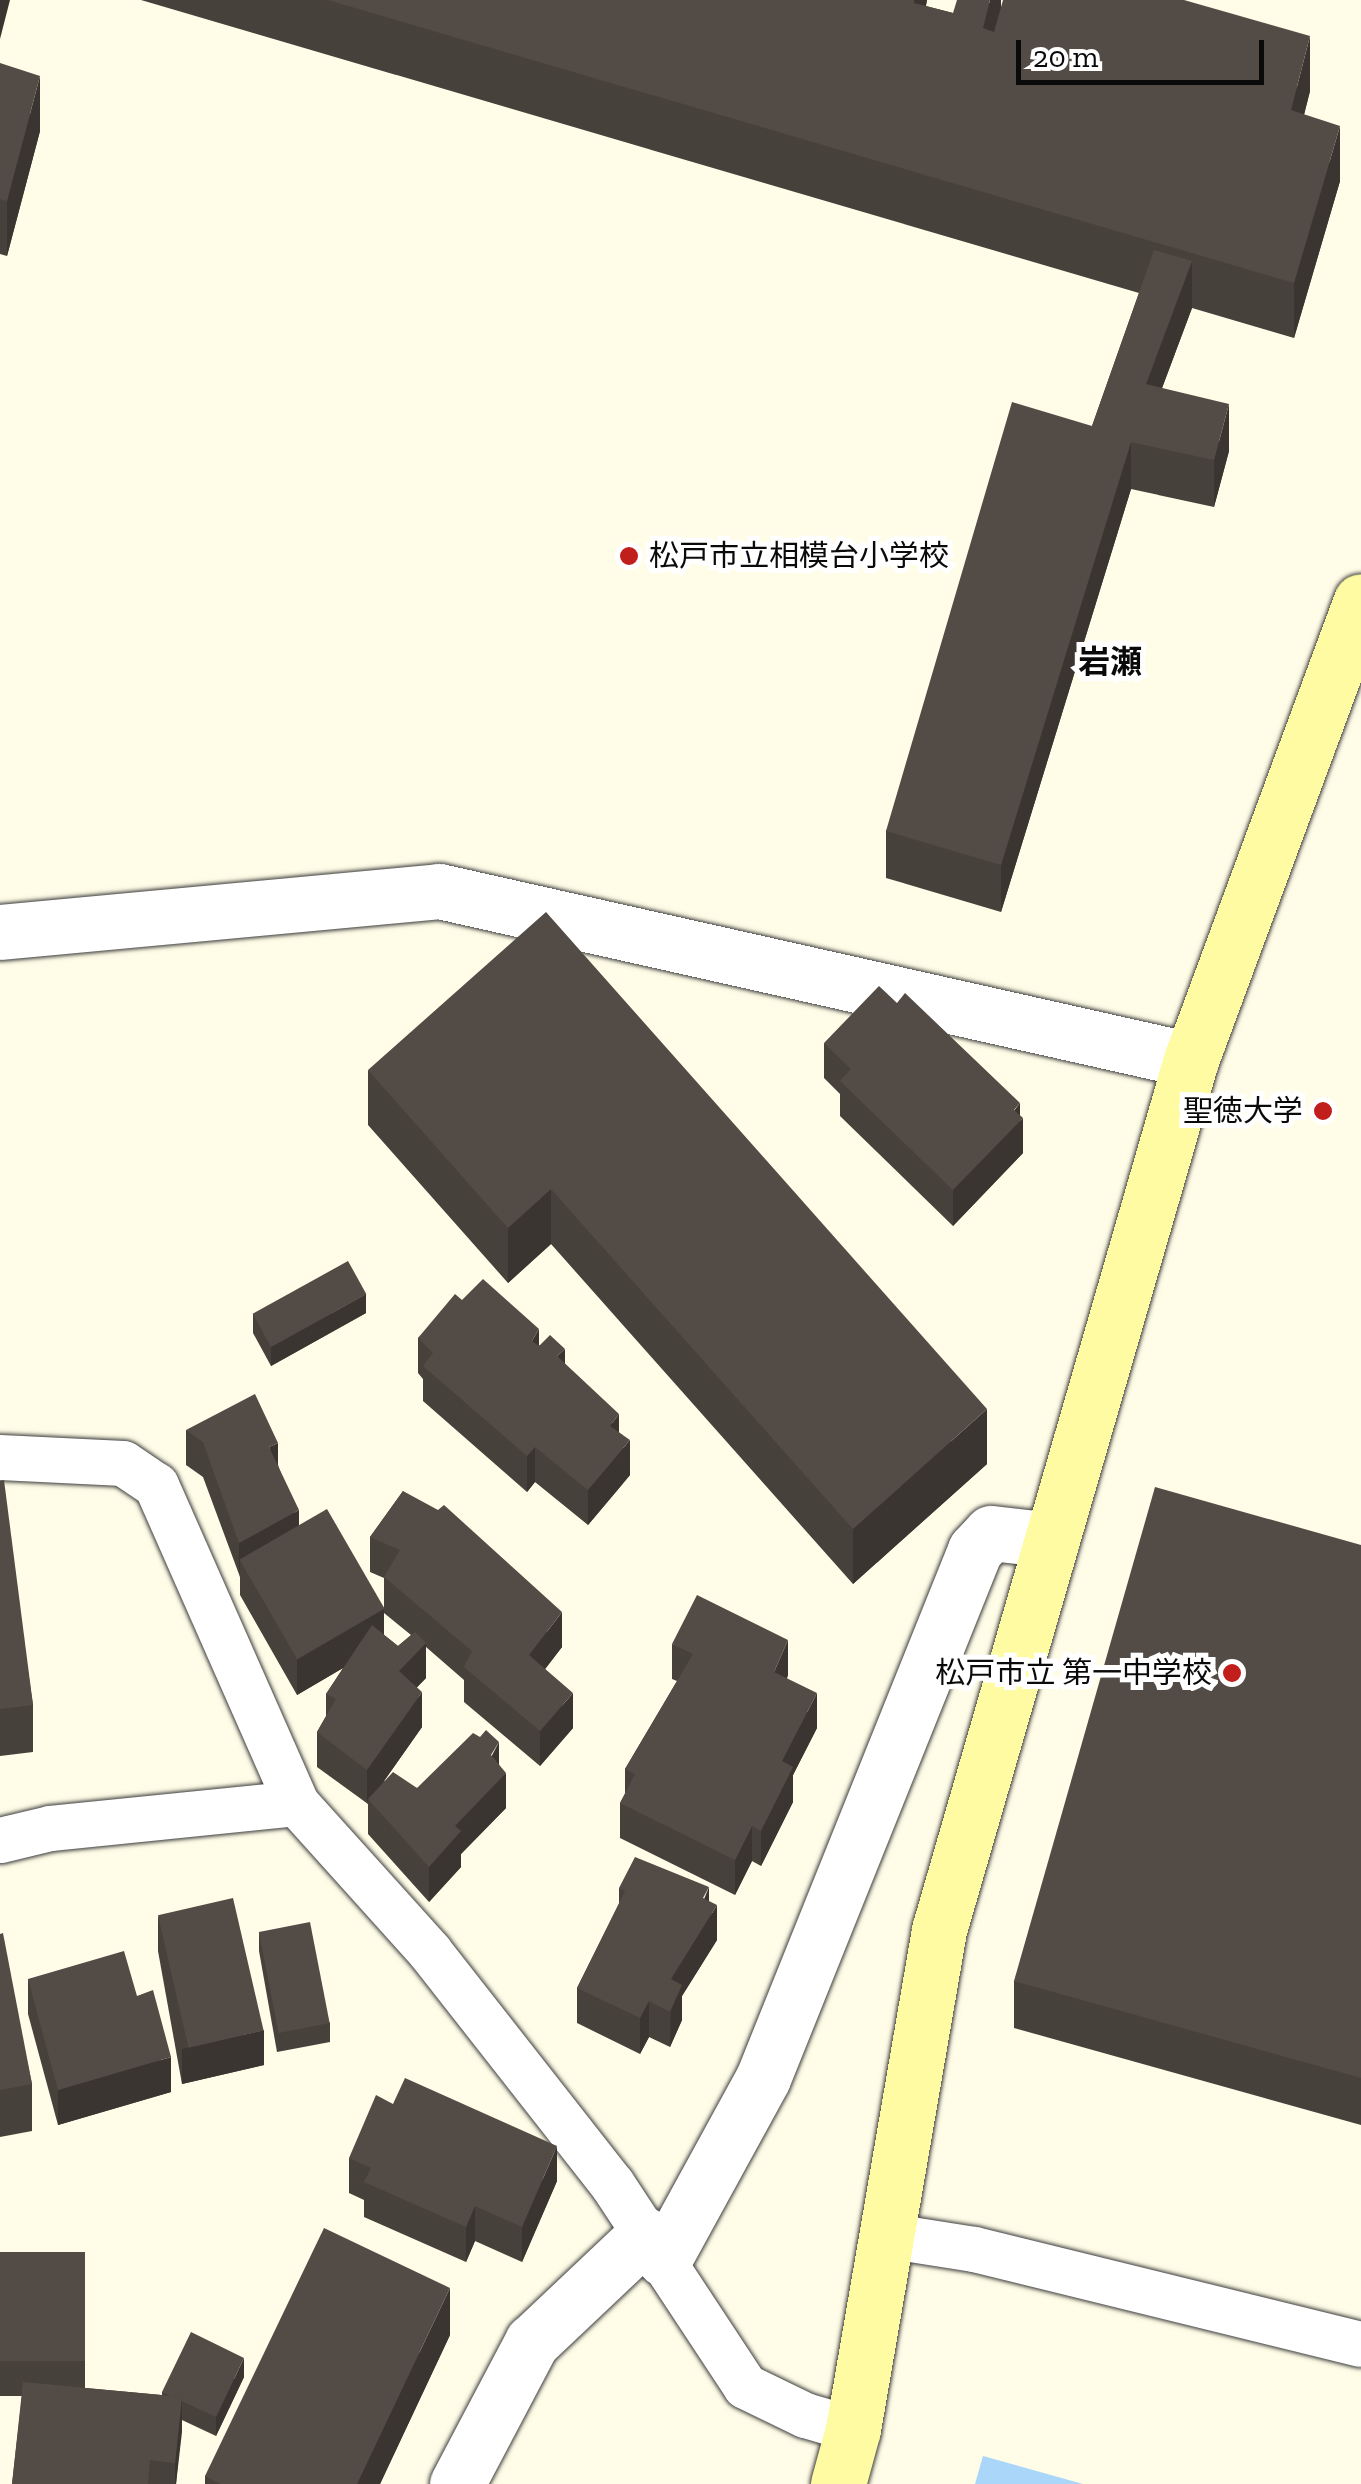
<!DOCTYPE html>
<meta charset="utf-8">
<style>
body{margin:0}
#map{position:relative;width:1361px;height:2484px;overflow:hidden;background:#fffce7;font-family:"Zilla Slab","Noto Sans JP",serif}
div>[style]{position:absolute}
.water>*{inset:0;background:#a9d6f9}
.roads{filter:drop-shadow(0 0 2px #3d3d3d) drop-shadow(0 0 2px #3d3d3d)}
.lane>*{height:45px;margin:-22.5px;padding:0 22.5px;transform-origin:22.5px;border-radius:22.5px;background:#fff}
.street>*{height:55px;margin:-27.5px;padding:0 27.5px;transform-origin:27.5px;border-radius:27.5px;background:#fff}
.secondary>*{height:55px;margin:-27.5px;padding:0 27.5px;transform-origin:27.5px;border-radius:27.5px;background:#fffba2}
.wall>*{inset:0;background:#47413c}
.shaded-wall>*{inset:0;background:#3a3531}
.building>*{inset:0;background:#534c46;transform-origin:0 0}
.dots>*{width:28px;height:28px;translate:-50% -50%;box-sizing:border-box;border:5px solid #fff;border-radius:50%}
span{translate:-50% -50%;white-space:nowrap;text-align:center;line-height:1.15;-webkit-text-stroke:10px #fff;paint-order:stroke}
.poi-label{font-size:30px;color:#0a0a0a}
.left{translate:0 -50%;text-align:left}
.right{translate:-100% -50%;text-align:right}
.neighbourhood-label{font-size:32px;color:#0a0a0a;font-weight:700}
.scale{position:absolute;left:1016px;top:40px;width:248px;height:45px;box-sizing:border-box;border:5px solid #0a0a0a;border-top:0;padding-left:12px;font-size:30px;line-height:35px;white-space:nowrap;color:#0a0a0a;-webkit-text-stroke:8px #fff;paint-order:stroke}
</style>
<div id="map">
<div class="water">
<div style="clip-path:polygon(983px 2456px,1083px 2484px,975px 2484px)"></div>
</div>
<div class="roads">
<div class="lane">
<div style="left:0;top:1457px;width:123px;rotate:2.8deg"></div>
<div style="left:123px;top:1463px;width:40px;rotate:34deg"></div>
<div style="left:156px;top:1485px;width:347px;rotate:66.2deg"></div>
<div style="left:0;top:1840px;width:51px;rotate:-13.5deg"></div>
<div style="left:50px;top:1828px;width:247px;rotate:-5.8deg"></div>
<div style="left:296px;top:1803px;width:200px;rotate:48deg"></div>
<div style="left:430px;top:1952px;width:295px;rotate:51.9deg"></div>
<div style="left:612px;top:2184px;width:242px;rotate:56.6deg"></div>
<div style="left:745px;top:2386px;width:67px;rotate:25.8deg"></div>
<div style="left:805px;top:2415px;width:50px;rotate:16.3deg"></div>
<div style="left:885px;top:2235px;width:90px;rotate:8.9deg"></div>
<div style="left:974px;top:2249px;width:398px;rotate:13.8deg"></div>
</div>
<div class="street">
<div style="left:0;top:932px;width:441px;rotate:-5.3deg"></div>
<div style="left:439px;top:891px;width:771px;rotate:12.67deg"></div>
<div style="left:664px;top:2259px;width:206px;rotate:-61.3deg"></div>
<div style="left:763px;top:2078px;width:569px;rotate:-68.12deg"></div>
<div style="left:975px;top:1550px;width:23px;rotate:-47deg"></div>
<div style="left:991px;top:1533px;width:61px;rotate:6.5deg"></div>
<div style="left:457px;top:2484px;width:161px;rotate:-62.2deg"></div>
<div style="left:532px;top:2342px;width:156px;rotate:-43.4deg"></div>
</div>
<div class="secondary">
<div style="left:838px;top:2484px;width:57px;rotate:-74.7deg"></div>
<div style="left:853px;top:2429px;width:506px;rotate:-80.22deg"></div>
<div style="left:939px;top:1930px;width:906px;rotate:-73.85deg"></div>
<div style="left:1191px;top:1060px;width:489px;rotate:-69.7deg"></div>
</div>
</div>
<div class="wall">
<div style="clip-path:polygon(141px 0,927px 0,926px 6px,953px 13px,1001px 0,1001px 8px,1310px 91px,1304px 115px,1340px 181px,1294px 338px,1192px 308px,1162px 388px,1229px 451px,1214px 507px,1131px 489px,1001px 912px,886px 878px,886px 831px,1092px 426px,1139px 293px)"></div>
<div style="clip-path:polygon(0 63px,40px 131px,7px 256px,0 254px)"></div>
<div style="clip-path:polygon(824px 1043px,1020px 1116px,1023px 1153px,953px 1226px,840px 1116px,840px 1094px,824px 1078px)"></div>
<div style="clip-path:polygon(368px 1070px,987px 1464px,853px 1584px,551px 1244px,508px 1283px,368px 1125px)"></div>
<div style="clip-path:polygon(462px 1300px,539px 1345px,565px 1364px,619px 1432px,630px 1475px,588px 1525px,535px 1482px,527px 1492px,423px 1401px,423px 1379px,418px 1373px,418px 1338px)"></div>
<div style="clip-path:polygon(366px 1313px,271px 1366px,253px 1333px,253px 1314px)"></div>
<div style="clip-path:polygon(evenodd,186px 1430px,278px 1465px,299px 1526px,384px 1608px,384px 1578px,370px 1572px,370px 1537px,403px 1491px,562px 1647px,545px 1669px,573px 1728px,540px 1766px,464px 1702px,464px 1680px,426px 1647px,426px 1678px,417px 1687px,422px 1727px,384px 1781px,417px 1788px,499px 1764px,506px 1808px,461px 1854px,461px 1867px,429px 1902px,368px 1834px,368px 1804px,317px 1767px,317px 1732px,326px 1716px,326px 1694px,343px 1668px,297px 1695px,240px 1595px,240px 1577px,203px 1477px,186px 1465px,186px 1430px,384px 1613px,411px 1635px,398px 1646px,384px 1635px,384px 1613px)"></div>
<div style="clip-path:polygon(0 1481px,33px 1705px,33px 1752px,0 1756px)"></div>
<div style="clip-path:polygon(1361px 1545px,1361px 2125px,1014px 2028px,1014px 1981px)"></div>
<div style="clip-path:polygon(672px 1644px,788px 1675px,787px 1678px,817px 1728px,793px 1775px,793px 1802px,761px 1866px,752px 1861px,735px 1895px,620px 1838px,620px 1803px,625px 1794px,625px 1769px,677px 1681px,672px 1679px)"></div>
<div style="clip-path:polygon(619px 1888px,709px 1901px,717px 1940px,682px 1996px,682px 2020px,670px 2047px,649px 2037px,640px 2054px,577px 2023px,577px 1988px,619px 1904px)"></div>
<div style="clip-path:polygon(158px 1916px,264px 2065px,182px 2084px,158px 1951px)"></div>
<div style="clip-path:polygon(259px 1932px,330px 2023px,330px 2042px,277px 2052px,259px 1951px)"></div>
<div style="clip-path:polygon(0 1934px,32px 2084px,32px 2131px,0 2137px)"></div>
<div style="clip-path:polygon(28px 1979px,137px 1996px,171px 2092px,58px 2125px,28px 2014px)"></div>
<div style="clip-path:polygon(349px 2158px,557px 2181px,522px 2262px,475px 2241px,466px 2262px,364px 2217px,364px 2200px,349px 2193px)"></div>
<div style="clip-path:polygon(0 2252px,85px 2252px,85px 2388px,162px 2395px,162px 2392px,244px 2377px,216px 2436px,182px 2420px,176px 2484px,12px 2484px,22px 2396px,0 2396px)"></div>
<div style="clip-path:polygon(450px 2335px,380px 2484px,205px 2484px,205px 2476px)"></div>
</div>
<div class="shaded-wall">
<div style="clip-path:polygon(0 0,10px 0,0 39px)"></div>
<div style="clip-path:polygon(914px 0,927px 0,914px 58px)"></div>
<div style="clip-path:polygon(990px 0,1001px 0,1001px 17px,983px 83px,983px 28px)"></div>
<div style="clip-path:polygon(1310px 36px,1310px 91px,1291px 165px,1291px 110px)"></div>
<div style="clip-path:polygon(40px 76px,40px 131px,7px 256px,7px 201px)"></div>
<div style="clip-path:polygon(1340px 126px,1340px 181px,1294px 338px,1294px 283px)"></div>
<div style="clip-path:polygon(1192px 261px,1192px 308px,1146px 431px,1146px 384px)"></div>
<div style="clip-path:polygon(1229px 404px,1229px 451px,1214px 507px,1214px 460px)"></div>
<div style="clip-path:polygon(1131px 442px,1131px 489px,1001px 912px,1001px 865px)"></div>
<div style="clip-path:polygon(1020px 1103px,1020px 1121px,1023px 1118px,1023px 1153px,953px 1226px,953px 1190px)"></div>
<div style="clip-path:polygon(551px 1189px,551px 1244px,508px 1283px,508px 1228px)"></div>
<div style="clip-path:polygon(366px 1294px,366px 1313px,271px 1366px,271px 1347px)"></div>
<div style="clip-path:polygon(539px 1329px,539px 1364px,532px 1341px)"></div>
<div style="clip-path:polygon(565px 1349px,565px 1384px,557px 1356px)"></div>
<div style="clip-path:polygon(987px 1409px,987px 1464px,853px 1584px,853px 1529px)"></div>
<div style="clip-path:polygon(619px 1414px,619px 1449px,610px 1426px)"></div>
<div style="clip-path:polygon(630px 1440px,630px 1475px,588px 1525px,588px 1490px)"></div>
<div style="clip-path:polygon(278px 1443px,278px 1478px,269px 1447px)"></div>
<div style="clip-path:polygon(535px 1447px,535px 1482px,527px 1492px,527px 1456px)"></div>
<div style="clip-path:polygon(299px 1510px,299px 1545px,240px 1560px,239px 1578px,239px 1543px)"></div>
<div style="clip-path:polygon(384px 1609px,384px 1644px,297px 1695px,297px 1660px)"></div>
<div style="clip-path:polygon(562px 1612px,562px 1647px,529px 1690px,529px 1655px)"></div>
<div style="clip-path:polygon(788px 1640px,788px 1675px,774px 1707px,774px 1672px)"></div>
<div style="clip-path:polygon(426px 1643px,426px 1678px,399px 1706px,399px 1671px)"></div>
<div style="clip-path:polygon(422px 1692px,422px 1727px,370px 1801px,368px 1799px,367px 1805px,367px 1770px)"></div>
<div style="clip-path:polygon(573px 1693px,573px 1728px,540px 1766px,540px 1731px)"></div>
<div style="clip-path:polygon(817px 1693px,817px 1728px,793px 1775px,793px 1802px,761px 1866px,761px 1831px,782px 1761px)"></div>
<div style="clip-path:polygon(499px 1742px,499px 1778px,506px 1773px,506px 1808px,461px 1854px,461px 1867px,429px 1902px,429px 1867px,455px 1826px)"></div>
<div style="clip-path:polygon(752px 1826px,752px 1861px,735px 1895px,735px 1860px)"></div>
<div style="clip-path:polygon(709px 1887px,709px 1918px,717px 1905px,717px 1940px,682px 1996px,682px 2020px,670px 2047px,671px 1979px)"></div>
<div style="clip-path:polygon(649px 2001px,649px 2037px,640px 2054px,640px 2018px)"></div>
<div style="clip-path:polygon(264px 2030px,264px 2065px,182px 2084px,182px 2049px)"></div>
<div style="clip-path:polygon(171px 2057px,171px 2092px,58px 2125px,58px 2090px)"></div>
<div style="clip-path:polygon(557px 2146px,557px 2181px,522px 2262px,522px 2227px)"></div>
<div style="clip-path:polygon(475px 2206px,475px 2241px,466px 2262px,466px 2227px)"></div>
<div style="clip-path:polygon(450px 2288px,450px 2335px,380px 2484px,357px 2484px)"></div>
<div style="clip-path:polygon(244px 2358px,244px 2377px,216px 2436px,216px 2417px)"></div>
<div style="clip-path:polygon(182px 2397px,182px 2432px,176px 2484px,175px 2484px,175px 2463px)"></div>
</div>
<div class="building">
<div style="clip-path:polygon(328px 0,914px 0,914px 3px,953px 13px,957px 0,990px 0,983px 28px,994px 32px,1003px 0,1184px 0,1310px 36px,1291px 110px,1340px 126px,1294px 283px)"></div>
<div style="clip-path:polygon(0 63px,40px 76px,7px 201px,0 199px)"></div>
<div style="clip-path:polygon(1154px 250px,1192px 261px,1146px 384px,1229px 404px,1214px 460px,1131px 442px,1001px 865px,886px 831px,1012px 402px,1092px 426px)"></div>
<div style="clip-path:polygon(546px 912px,987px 1409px,853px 1529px,551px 1189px,508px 1228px,368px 1070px)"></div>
<div style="clip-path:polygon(879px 986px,897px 1003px,905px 993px,1020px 1103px,1014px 1110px,1023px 1118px,953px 1190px,840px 1081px,851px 1069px,824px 1043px)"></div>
<div style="left:348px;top:1261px;width:38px;height:109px;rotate:61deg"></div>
<div style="clip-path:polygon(483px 1279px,539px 1329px,532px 1341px,539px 1346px,550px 1335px,565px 1349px,557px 1356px,619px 1414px,610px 1426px,630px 1440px,588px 1490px,535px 1447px,527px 1456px,423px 1366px,433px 1353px,418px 1338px,455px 1294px,462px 1300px)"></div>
<div style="clip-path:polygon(255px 1394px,278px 1443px,269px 1447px,299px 1510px,239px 1543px,203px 1442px,186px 1430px)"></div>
<div style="clip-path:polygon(4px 1480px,33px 1705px,0 1709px,0 1481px)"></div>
<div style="clip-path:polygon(1155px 1487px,1361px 1545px,1361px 2078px,1014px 1981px)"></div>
<div style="clip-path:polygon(403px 1491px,438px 1510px,444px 1505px,562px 1612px,529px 1655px,573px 1693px,540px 1731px,464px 1667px,472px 1651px,384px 1577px,400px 1550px,370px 1537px)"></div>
<div style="left:327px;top:1509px;width:115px;height:101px;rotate:60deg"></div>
<div style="clip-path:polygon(697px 1595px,788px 1640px,774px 1672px,817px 1693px,782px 1761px,793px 1767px,761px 1831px,752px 1826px,735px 1860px,620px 1803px,635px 1774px,625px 1769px,693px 1654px,672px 1644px)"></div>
<div style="clip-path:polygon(372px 1625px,398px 1646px,415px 1632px,426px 1643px,399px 1671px,422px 1692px,367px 1770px,317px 1732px,336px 1699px,326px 1694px)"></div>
<div style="clip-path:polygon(486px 1730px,499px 1742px,491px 1755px,506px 1773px,455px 1826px,461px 1831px,429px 1867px,368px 1799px,393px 1772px,417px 1788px,473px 1733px,480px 1737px)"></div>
<div style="clip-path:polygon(635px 1857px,709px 1887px,703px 1898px,717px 1905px,671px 1979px,682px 1985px,670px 2012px,649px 2001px,640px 2018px,577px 1988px,625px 1891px,619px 1888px)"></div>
<div style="left:233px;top:1898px;width:136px;height:77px;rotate:77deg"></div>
<div style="left:310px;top:1922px;width:103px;height:52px;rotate:79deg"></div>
<div style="clip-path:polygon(3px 1933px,32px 2084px,0 2090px,0 1934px)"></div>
<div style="clip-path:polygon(124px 1951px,137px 1996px,153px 1990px,171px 2057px,58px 2090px,28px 1979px)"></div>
<div style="clip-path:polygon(405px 2078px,557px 2146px,522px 2227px,475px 2206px,466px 2227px,364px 2182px,371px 2168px,349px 2158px,376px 2095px,393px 2104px)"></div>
<div style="clip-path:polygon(324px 2228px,450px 2288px,357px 2484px,221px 2484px,205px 2476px)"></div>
<div style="left:0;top:2252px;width:85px;height:109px"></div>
<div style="clip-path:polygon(191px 2332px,244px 2358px,216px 2417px,182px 2401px,182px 2397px,171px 2396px,162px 2392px)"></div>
<div style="clip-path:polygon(23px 2382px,182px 2397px,175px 2463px,150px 2460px,148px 2484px,12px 2484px)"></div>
</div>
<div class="dots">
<div style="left:629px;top:556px;background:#c01f1c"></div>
<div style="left:1323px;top:1111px;background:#c01f1c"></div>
<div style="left:1232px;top:1673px;background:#c01f1c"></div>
</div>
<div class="poi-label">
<span class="left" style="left:649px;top:556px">松戸市立相模台小学校</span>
<span class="right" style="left:1303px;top:1111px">聖徳大学</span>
<span class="right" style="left:1212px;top:1673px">松戸市立 第一中学校</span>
</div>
<div class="neighbourhood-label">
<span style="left:1110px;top:662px">岩瀬</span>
</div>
<div class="scale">20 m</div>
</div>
